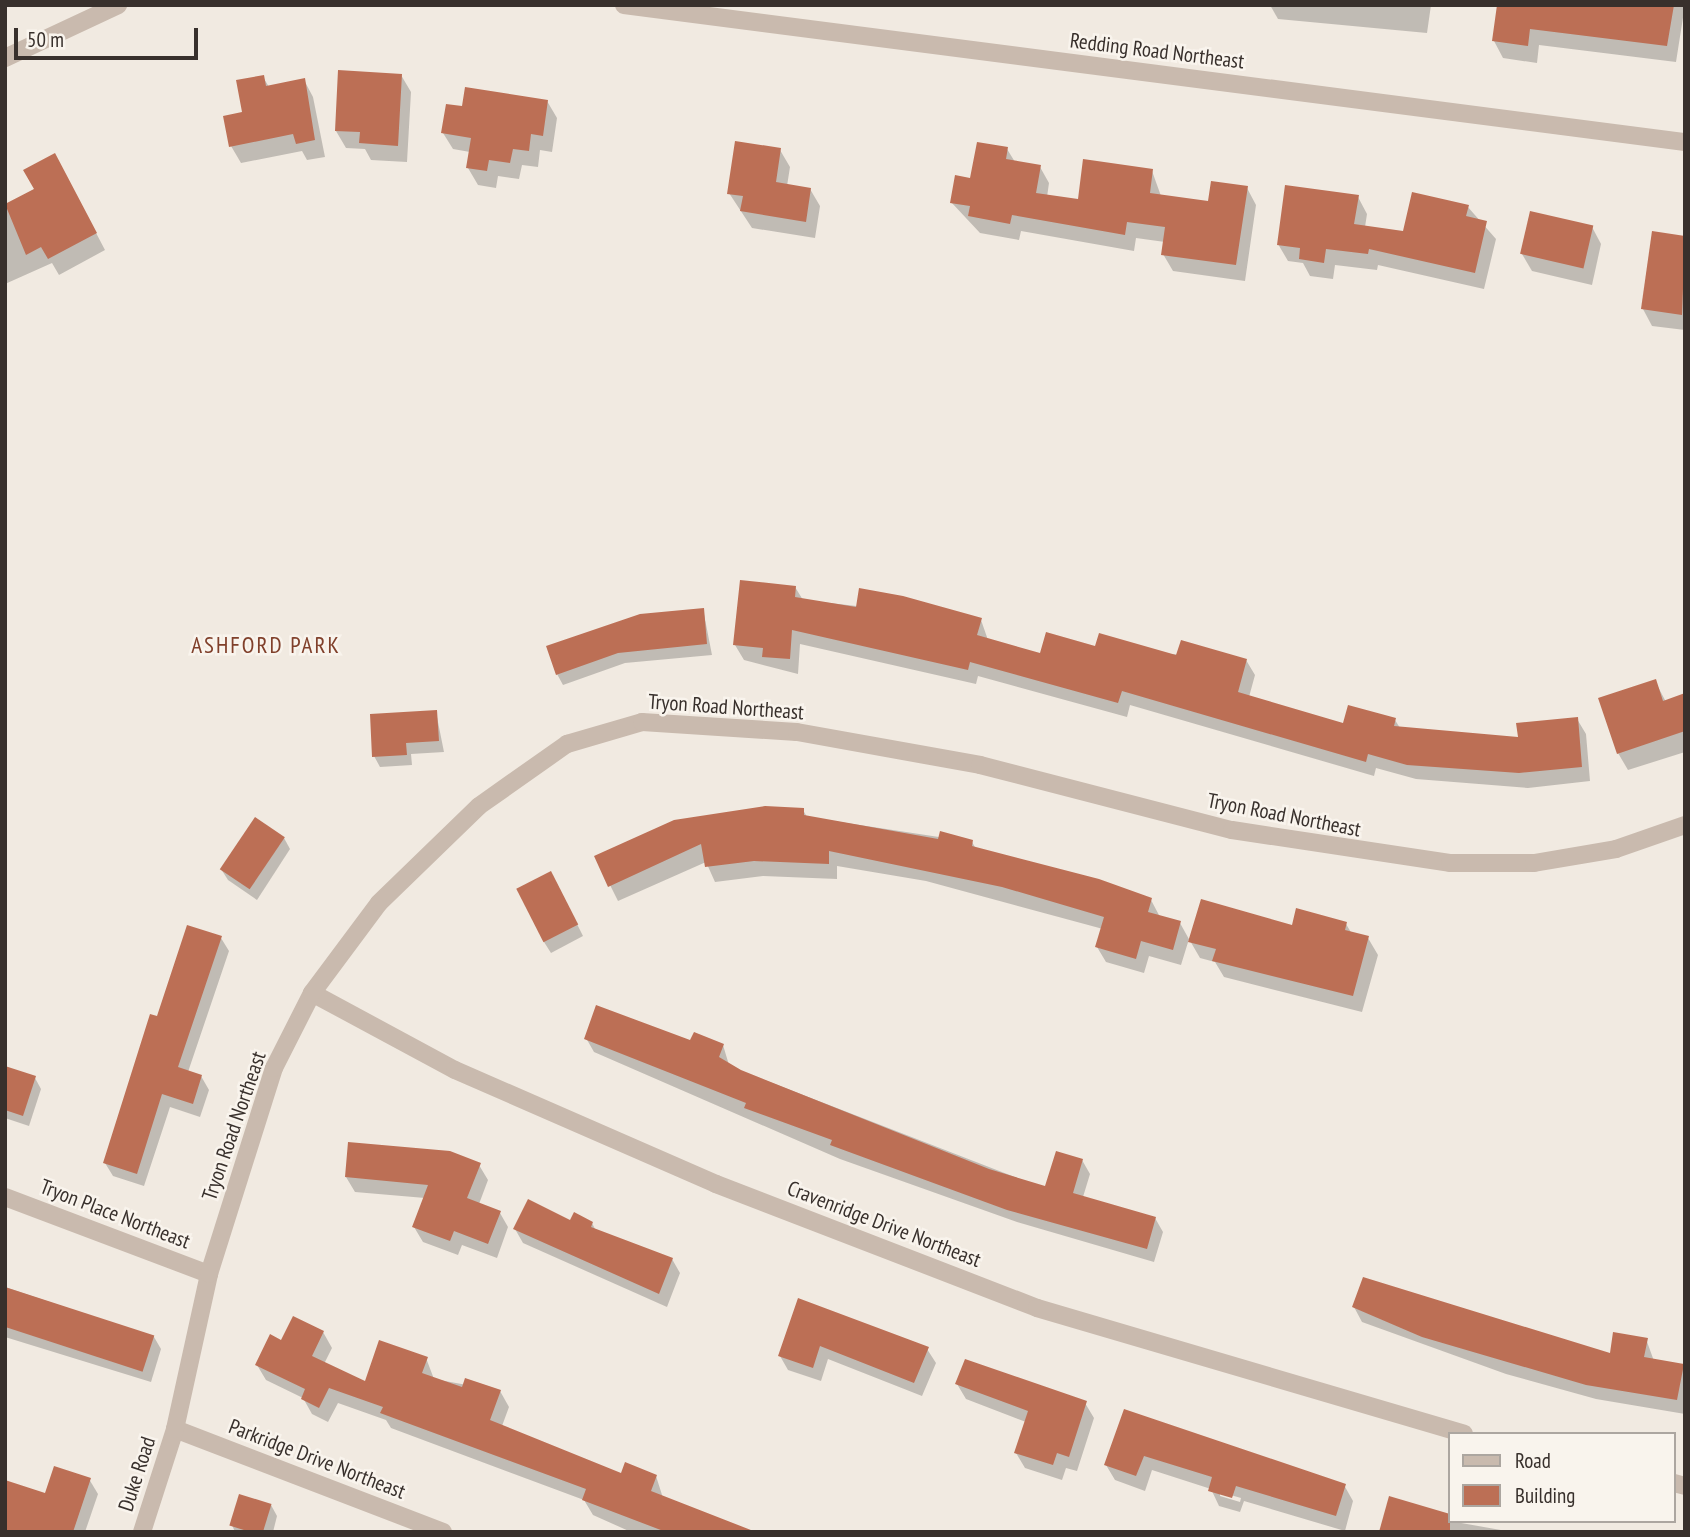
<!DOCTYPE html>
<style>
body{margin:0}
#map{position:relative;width:1690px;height:1537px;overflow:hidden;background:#f1eae1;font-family:"PT Sans Narrow",sans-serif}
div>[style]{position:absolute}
.shadow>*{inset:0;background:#0003}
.building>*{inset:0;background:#bc6f55;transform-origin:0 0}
.street>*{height:18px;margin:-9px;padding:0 9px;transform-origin:9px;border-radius:9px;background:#c9baae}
span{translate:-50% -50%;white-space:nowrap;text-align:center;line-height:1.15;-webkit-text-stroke:5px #f9f4ed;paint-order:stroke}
.street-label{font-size:21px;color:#38302c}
.neighbourhood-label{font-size:23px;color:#80402b;letter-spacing:2px}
.frame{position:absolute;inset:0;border:7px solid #38302c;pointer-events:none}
.legend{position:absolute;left:1448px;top:1432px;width:228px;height:91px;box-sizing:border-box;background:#f9f4ed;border:2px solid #aca6a0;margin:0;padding:9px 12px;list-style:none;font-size:21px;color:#38302c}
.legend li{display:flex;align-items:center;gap:14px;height:35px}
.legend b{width:35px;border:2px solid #aca6a0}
.scale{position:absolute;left:14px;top:28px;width:184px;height:32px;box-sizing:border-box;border:4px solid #38302c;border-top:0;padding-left:9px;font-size:21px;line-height:24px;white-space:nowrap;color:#38302c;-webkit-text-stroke:5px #f9f4ed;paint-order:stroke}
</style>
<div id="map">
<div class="shadow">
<div style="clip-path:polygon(1270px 5px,1431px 5px,1427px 33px,1278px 19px)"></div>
<div style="clip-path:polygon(1498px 5px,1685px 5px,1676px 62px,1539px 45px,1537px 63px,1503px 58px,1494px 41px)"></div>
<div style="clip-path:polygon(401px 75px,411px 92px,407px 162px,371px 160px,365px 149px,346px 148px,336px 131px)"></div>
<div style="clip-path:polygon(263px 77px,269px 87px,304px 80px,313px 97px,325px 157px,307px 160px,302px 151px,241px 163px,231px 146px)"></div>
<div style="clip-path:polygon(547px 101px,557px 118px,552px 152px,540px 150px,538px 167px,522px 165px,519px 179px,498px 176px,496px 188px,478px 185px,468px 168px,470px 152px,453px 149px,443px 133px,464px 108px)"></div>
<div style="clip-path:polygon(1007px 149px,1015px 162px,1040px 167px,1049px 183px,1047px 197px,1079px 201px,1152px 171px,1161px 196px,1210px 203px,1247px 188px,1256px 205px,1245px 281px,1173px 271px,1163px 254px,1165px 242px,1136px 238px,1134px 251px,1021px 231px,1019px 240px,980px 233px,951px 202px)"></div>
<div style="clip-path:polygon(780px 150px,790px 167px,787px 186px,810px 189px,820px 206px,815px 238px,752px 228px,729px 193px)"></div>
<div style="clip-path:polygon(64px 172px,105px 250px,59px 275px,52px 263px,5px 284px,5px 206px)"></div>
<div style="clip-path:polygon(1358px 197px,1367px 214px,1365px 227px,1404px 233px,1467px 206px,1496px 239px,1484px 289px,1378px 265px,1377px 270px,1335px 265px,1333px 279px,1310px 276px,1303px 263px,1288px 261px,1278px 244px)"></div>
<div style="clip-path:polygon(1592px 227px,1601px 244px,1592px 285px,1532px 271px,1522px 254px)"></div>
<div style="clip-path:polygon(1685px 237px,1685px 330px,1652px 326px,1643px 309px)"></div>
<div style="clip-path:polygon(795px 587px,803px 600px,981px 620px,988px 640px,1042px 655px,1096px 648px,1246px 660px,1255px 675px,1249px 697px,1344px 725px,1395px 720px,1400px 728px,1519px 739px,1577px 719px,1586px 734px,1590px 781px,1528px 788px,1416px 779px,1376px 768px,1374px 776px,1130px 705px,1127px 717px,978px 676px,976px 684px,800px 644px,798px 674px,744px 660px,735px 645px)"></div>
<div style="clip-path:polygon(703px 609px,712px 655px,625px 663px,563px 685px,557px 674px)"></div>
<div style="clip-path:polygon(1655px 681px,1666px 702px,1685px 695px,1685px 752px,1628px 770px,1618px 753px)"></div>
<div style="clip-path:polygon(436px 712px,444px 752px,411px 754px,412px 765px,380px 767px,374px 756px)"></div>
<div style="clip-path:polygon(803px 810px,807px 817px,972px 842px,976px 849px,1151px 900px,1160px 917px,1180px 923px,1190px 941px,1346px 924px,1352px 934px,1368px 938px,1378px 955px,1362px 1012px,1224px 977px,1215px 962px,1200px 958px,1189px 939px,1181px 965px,1149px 956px,1144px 973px,1106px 962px,1097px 947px,1103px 929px,926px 881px,837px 866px,837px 879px,763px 876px,715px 882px,706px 862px,618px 901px,596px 857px)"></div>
<div style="clip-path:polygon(284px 838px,290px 849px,257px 900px,228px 880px,221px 869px)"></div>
<div style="clip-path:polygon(557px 884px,583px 936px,551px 953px,544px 942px)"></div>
<div style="clip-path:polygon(221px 938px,229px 951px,188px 1072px,201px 1076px,209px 1090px,200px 1117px,170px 1107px,144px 1186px,113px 1176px,105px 1163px,159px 1018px)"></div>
<div style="clip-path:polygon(586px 1038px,723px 1045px,729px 1065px,741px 1071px,1046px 1189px,1082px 1160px,1090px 1174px,1083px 1197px,1155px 1218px,1163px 1232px,1154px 1262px,1017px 1222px,840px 1159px,594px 1052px)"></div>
<div style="clip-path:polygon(5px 1068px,35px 1078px,41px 1089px,29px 1126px,5px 1118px)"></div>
<div style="clip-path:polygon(479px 1165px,488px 1180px,479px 1204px,500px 1213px,508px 1227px,497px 1258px,462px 1245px,458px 1255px,423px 1242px,414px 1227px,425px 1198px,355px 1192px,346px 1177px)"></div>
<div style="clip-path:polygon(592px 1223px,596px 1231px,672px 1259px,680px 1273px,667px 1307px,523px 1243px,515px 1229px)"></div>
<div style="clip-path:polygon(5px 1287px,154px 1337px,161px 1349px,151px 1382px,5px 1337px)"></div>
<div style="clip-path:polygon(799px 1300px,927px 1349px,936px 1363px,922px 1396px,828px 1359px,821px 1381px,788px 1370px,780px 1356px)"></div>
<div style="clip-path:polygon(1354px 1307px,1611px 1355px,1646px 1339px,1654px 1361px,1685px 1369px,1685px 1414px,1596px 1399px,1506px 1374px,1362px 1322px)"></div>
<div style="clip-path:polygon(323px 1332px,332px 1348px,324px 1364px,366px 1383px,426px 1358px,434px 1379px,500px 1391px,509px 1407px,502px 1426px,622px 1475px,656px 1476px,663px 1498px,750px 1532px,631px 1532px,593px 1515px,584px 1500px,391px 1428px,386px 1420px,338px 1403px,328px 1422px,312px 1414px,303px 1398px,266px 1380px,257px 1365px,282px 1342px)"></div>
<div style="clip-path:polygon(957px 1384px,1085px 1403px,1094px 1418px,1077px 1471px,1066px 1468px,1062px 1480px,1025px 1468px,1016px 1453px,1026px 1422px,966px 1399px)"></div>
<div style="clip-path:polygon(evenodd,1125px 1411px,1344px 1485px,1353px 1501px,1345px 1531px,1244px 1501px,1240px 1512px,1219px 1506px,1211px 1489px,1152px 1470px,1145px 1491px,1115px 1480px,1106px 1465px,1125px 1411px,1220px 1492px,1241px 1498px,1240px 1502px,1220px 1496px,1220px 1492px)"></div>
<div style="clip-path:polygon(89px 1479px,98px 1494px,85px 1532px,5px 1532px,46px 1495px)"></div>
<div style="clip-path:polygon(1390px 1498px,1450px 1515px,1450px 1521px,1512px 1532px,1381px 1532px)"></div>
<div style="clip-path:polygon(271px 1505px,277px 1516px,273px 1532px,235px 1532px,232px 1525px)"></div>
</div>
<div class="building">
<div style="clip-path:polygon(1497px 5px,1674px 5px,1667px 46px,1530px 29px,1528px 46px,1492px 41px)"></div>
<div style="clip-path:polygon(338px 70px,402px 74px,398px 146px,359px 143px,360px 132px,335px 131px)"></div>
<div style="clip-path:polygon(264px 75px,266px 86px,305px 78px,315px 140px,296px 144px,293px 134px,229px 147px,223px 116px,242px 112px,236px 80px)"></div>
<div style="clip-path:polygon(465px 87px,548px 100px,543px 136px,531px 134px,529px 151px,513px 149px,510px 163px,489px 160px,487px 171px,466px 168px,471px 138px,441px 133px,446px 104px,462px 106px)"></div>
<div style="clip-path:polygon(735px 141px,781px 148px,776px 182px,811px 188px,806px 222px,740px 211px,743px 196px,727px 194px)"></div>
<div style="clip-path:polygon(977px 142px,1008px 147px,1006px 159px,1041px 165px,1036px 193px,1078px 199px,1083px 159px,1153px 169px,1150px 193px,1208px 201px,1211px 181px,1248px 186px,1236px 265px,1161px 255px,1165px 227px,1127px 222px,1125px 235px,1012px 215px,1010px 224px,968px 216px,970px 206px,950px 203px,955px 175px,970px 178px)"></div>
<div style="clip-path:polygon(55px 153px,97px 233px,48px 259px,41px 247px,26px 255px,5px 204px,34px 189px,23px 170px)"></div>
<div style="clip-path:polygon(1285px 185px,1359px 195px,1354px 224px,1403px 231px,1412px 192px,1469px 205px,1466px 216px,1487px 221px,1475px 273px,1369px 249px,1368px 254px,1326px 249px,1324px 263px,1299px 259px,1300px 248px,1277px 245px)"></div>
<div style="left:1530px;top:211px;width:65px;height:44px;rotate:13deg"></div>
<div style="clip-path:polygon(1652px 231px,1685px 236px,1682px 315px,1641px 309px)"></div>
<div style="clip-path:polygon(740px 580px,796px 586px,795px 597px,856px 607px,859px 588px,903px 596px,982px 618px,977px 635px,1040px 653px,1046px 632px,1095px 646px,1099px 633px,1176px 655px,1181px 640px,1247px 659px,1238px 692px,1343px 723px,1348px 705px,1396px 718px,1394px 726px,1518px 737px,1516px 723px,1578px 717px,1582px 767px,1519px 773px,1407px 765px,1368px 754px,1366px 762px,1122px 691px,1118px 703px,970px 662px,968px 670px,792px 630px,790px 659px,762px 657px,763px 648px,733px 645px)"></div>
<div style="clip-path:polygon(704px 608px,707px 644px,618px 653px,556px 675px,546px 646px,640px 614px)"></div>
<div style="clip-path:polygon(1656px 679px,1663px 701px,1685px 693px,1685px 731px,1617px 754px,1598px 698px)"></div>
<div style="clip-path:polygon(437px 710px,439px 741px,406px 743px,407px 755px,372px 757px,370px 714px)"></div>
<div style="clip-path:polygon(765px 806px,804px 808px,804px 815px,938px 839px,940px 831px,973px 840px,972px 846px,1099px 879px,1152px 898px,1148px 912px,1181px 921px,1173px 950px,1141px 941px,1136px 959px,1095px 947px,1104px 917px,1002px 887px,829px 851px,829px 864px,754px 861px,705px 867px,701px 844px,608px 887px,594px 856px,674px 820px)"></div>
<div style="left:255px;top:817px;width:36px;height:63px;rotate:34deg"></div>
<div style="left:551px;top:871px;width:60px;height:39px;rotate:63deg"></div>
<div style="clip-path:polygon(1201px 899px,1292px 925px,1296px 908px,1347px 922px,1345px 930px,1369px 936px,1353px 996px,1212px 961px,1216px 949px,1188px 942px)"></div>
<div style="clip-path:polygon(187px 925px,222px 936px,178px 1067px,202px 1075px,193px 1104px,162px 1094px,137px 1174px,103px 1163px,150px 1014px,157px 1016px)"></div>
<div style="clip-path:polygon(596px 1005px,690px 1040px,694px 1032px,724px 1044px,719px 1057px,741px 1070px,989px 1169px,1045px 1186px,1056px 1151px,1083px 1159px,1073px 1193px,1156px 1217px,1147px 1249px,1007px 1210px,830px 1145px,832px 1140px,744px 1108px,746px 1103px,584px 1039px)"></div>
<div style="clip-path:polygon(5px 1066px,36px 1076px,23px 1116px,5px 1110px)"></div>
<div style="clip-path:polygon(348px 1142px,450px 1151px,481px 1163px,467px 1198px,501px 1211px,488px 1244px,454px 1231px,450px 1241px,412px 1227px,428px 1185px,345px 1177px)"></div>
<div style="clip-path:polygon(528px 1199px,570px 1220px,574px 1212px,593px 1222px,591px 1227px,673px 1258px,659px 1294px,513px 1229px)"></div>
<div style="clip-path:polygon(1363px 1277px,1610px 1353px,1613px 1332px,1648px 1338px,1644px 1357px,1684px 1364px,1677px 1400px,1586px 1385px,1422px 1337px,1352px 1307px)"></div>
<div style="left:5px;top:1287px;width:157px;height:38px;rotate:18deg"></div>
<div style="clip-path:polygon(798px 1298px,929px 1347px,914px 1383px,820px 1346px,813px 1368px,778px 1356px)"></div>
<div style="clip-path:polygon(293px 1316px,324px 1331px,312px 1356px,365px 1381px,379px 1340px,428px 1357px,422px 1373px,462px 1387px,465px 1378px,501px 1390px,490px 1420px,621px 1473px,625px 1462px,657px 1475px,651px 1491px,756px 1532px,666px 1532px,582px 1500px,586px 1489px,380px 1413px,383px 1407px,329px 1388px,319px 1408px,301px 1399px,305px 1389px,255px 1365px,270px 1334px,281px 1340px)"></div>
<div style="clip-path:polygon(965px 1359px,1087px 1401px,1069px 1457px,1057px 1453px,1053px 1465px,1014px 1453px,1028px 1411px,955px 1384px)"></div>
<div style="clip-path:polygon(1124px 1409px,1346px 1484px,1336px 1516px,1236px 1486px,1232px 1498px,1208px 1491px,1212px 1477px,1144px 1456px,1136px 1476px,1104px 1465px)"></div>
<div style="clip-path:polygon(54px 1466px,91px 1478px,73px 1532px,5px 1532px,5px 1480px,45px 1493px)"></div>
<div style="left:239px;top:1494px;width:34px;height:33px;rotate:17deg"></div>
<div style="clip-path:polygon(1389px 1496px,1450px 1514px,1450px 1532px,1379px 1532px)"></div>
</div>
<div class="street">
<div style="left:624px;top:5px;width:1070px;rotate:7.36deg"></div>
<div style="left:5px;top:58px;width:125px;rotate:-25.1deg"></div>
<div style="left:312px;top:993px;width:162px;rotate:28.3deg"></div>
<div style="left:455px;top:1070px;width:285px;rotate:23.6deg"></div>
<div style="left:716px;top:1184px;width:344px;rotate:21.1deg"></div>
<div style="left:1037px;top:1308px;width:445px;rotate:16.4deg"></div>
<div style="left:5px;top:1197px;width:218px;rotate:20.7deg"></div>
<div style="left:175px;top:1429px;width:287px;rotate:21deg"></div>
<div style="left:1674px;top:1483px;width:11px;rotate:15deg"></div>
<div style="left:142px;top:1532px;width:108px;rotate:-72.2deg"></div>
<div style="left:175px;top:1429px;width:159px;rotate:-77.6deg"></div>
<div style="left:209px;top:1274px;width:216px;rotate:-72.5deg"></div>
<div style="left:274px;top:1068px;width:84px;rotate:-63.1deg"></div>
<div style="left:312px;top:993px;width:112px;rotate:-53.3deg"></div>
<div style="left:379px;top:903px;width:139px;rotate:-44.1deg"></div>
<div style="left:479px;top:806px;width:108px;rotate:-35.2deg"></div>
<div style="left:567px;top:744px;width:78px;rotate:-16.3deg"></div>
<div style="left:642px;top:722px;width:155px;rotate:3.7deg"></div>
<div style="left:797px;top:732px;width:186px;rotate:10.2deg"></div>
<div style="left:980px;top:765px;width:260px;rotate:14.5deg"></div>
<div style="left:1232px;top:830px;width:220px;rotate:8.6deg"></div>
<div style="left:1450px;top:863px;width:84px"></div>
<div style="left:1534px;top:863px;width:83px;rotate:-9.7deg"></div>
<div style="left:1616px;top:849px;width:73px;rotate:-19.2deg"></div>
</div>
<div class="street-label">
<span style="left:1157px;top:51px;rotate:7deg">Redding Road Northeast</span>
<span style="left:726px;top:707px;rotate:4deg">Tryon Road Northeast</span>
<span style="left:1284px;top:815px;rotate:11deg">Tryon Road Northeast</span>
<span style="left:234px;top:1126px;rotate:-71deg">Tryon Road Northeast</span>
<span style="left:115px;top:1214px;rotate:21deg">Tryon Place Northeast</span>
<span style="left:884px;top:1224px;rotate:21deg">Cravenridge Drive Northeast</span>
<span style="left:317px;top:1459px;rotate:21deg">Parkridge Drive Northeast</span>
<span style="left:137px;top:1474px;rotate:-72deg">Duke Road</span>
</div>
<div class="neighbourhood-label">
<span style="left:266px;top:645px">ASHFORD PARK</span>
</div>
<div class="frame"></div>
<ul class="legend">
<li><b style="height:9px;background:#c9baae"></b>Road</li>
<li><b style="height:19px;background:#bc6f55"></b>Building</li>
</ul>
<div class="scale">50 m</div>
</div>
